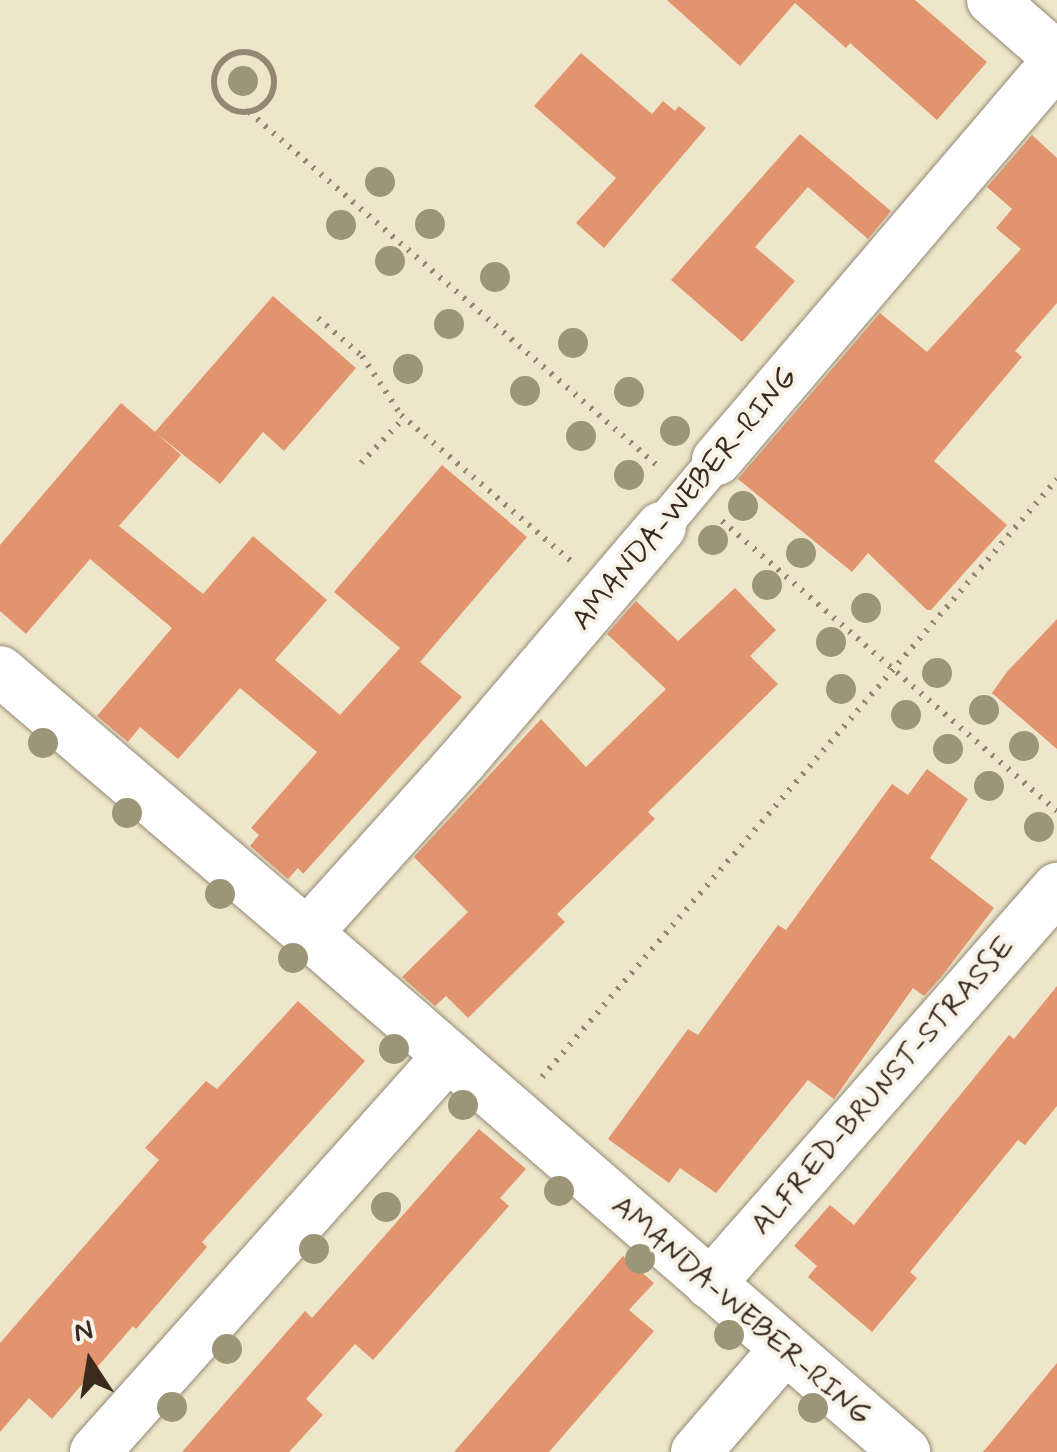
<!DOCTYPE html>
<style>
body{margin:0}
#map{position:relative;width:1057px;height:1452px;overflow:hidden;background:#eee6ca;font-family:Mynerve,sans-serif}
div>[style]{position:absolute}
.building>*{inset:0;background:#e2946f}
.path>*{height:6px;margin-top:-3px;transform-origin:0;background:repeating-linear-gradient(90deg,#948874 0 2.5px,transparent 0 10.5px)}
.path>.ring{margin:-3px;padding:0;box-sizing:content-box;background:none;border:6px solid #948874;border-radius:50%}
.roads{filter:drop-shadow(0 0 2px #948874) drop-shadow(0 0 2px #948874)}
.pedestrian>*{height:38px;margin:-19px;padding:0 19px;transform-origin:19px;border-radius:19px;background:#fff}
.minor>*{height:50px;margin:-25px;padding:0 25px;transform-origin:25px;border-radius:25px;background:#fff}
.trees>*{width:30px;height:30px;margin:-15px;border-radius:50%;background:#9c9577}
span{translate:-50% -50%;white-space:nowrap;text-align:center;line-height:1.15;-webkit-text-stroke:8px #f7f3e8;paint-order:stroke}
.street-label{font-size:30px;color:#3b2a1e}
.north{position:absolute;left:40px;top:1312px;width:100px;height:100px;-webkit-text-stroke:8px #f7f3e8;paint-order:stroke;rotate:348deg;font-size:28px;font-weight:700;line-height:40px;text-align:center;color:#3b2a1e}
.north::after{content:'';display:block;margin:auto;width:35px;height:45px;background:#3b2a1e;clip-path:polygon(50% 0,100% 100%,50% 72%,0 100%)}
</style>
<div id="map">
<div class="building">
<div style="clip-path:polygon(667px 0,915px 0,987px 62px,937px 120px,850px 43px,846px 48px,795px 3px,740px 66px)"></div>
<div style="clip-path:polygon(581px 53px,652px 114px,663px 101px,675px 111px,679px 106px,706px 128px,604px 248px,576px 223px,616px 178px,534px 106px)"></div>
<div style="clip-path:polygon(800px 134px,891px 211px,868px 239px,808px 187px,755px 247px,795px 281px,742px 342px,671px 280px)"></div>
<div style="clip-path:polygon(1032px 135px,1057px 158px,1057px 303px,1015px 351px,1022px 357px,934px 461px,1007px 525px,931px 610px,927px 610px,868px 553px,852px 572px,738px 479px,880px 313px,927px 352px,1021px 249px,996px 228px,1012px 209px,987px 187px)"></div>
<div style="clip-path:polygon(273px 296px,356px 368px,284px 451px,263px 432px,220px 484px,156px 433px,181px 455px,119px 526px,203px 594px,253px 536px,327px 600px,275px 660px,340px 715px,400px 648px,334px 592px,442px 465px,527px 537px,420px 662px,462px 697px,303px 874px,298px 868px,288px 879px,250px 846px,259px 835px,251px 828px,317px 752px,240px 688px,178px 759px,140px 727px,128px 742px,97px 716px,172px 628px,90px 559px,26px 634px,0 611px,0 545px,121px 403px,155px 432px)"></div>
<div style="clip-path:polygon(735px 588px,776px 630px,750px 656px,778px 684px,648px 812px,655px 819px,557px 914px,565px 922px,468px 1018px,446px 996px,435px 1006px,402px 977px,468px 912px,414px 857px,541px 719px,586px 767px,666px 689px,607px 634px,636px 601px,678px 641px)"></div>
<div style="clip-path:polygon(1057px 619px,1057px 749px,992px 693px,1006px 673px)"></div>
<div style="clip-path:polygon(927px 769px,968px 799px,930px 858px,994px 908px,941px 977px,924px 996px,913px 988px,834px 1099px,808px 1080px,716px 1193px,680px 1168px,669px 1183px,608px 1139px,688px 1029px,698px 1035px,778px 925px,786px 930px,892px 784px,908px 795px)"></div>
<div style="clip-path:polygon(1057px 986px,1057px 1106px,1025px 1145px,1018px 1140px,910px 1272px,917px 1278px,872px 1332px,808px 1277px,817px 1266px,794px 1246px,830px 1205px,854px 1225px,1009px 1035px,1014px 1039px)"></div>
<div style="clip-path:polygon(298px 1001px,365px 1061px,202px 1242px,207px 1247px,136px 1329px,133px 1326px,52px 1419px,29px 1398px,0 1432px,0 1343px,159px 1160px,145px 1148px,206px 1081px,217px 1089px)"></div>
<div style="clip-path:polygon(479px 1129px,526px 1169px,500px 1198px,509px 1206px,373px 1360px,355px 1344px,306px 1399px,323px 1415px,289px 1452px,182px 1452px,305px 1311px,312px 1318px)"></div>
<div style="clip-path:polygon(623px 1256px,654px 1283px,629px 1310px,654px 1331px,549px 1452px,454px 1452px)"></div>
<div style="clip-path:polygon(1057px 1363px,1057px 1452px,983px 1452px)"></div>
</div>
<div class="path">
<div class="ring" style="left:214px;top:52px;width:54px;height:54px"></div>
<div style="left:249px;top:112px;width:542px;rotate:40.89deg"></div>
<div style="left:318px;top:318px;width:58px;rotate:40.8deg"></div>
<div style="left:362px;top:356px;width:71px;rotate:56.5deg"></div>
<div style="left:401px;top:415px;width:224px;rotate:40.7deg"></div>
<div style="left:361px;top:463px;width:62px;rotate:-46.3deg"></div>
<div style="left:722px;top:521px;width:443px;rotate:40.9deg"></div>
<div style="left:542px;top:1077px;width:789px;rotate:-49.26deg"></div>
</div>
<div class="roads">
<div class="pedestrian">
<div style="left:661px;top:527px;width:87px;rotate:-50.1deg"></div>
</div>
<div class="minor">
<div style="left:992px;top:0;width:86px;rotate:41.2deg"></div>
<div style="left:717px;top:460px;width:524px;rotate:-49.56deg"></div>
<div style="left:661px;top:527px;width:309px;rotate:130.4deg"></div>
<div style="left:461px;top:762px;width:230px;rotate:132deg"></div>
<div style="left:307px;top:933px;width:792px;rotate:40.95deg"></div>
<div style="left:0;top:671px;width:404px;rotate:40.5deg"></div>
<div style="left:710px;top:1284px;width:527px;rotate:-48.77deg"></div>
<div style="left:95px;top:1452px;width:530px;rotate:-48.29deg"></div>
<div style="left:696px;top:1452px;width:136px;rotate:-49.2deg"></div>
</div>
</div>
<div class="trees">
<div style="left:243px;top:81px"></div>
<div style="left:380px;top:182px"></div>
<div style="left:430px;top:224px"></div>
<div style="left:341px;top:225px"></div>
<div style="left:390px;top:261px"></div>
<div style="left:495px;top:277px"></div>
<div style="left:449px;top:324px"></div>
<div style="left:573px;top:343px"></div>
<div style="left:408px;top:369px"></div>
<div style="left:525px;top:391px"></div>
<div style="left:629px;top:392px"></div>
<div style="left:675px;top:431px"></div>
<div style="left:581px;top:436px"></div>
<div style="left:629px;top:475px"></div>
<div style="left:743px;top:506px"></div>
<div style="left:713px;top:540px"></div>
<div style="left:801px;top:553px"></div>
<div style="left:767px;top:585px"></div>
<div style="left:866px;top:608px"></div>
<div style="left:831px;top:642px"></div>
<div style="left:937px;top:673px"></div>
<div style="left:841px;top:689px"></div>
<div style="left:984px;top:710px"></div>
<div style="left:906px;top:715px"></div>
<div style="left:43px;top:743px"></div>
<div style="left:1024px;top:746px"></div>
<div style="left:948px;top:749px"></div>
<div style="left:989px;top:786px"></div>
<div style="left:127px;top:813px"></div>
<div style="left:1039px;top:827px"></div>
<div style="left:220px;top:894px"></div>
<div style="left:293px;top:958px"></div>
<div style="left:394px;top:1049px"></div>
<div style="left:463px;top:1105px"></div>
<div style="left:559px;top:1191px"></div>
<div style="left:386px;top:1207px"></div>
<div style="left:314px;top:1249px"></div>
<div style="left:640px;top:1259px"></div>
<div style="left:729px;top:1335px"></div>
<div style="left:227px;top:1349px"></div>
<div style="left:172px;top:1407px"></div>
<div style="left:813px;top:1408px"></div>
</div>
<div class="street-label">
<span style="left:685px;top:499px;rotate:-50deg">AMANDA-WEBER-RING</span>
<span style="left:883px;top:1086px;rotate:-49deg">ALFRED-BRUNST-STRASSE</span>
<span style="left:741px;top:1311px;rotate:41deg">AMANDA-WEBER-RING</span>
</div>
<div class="north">N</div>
</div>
